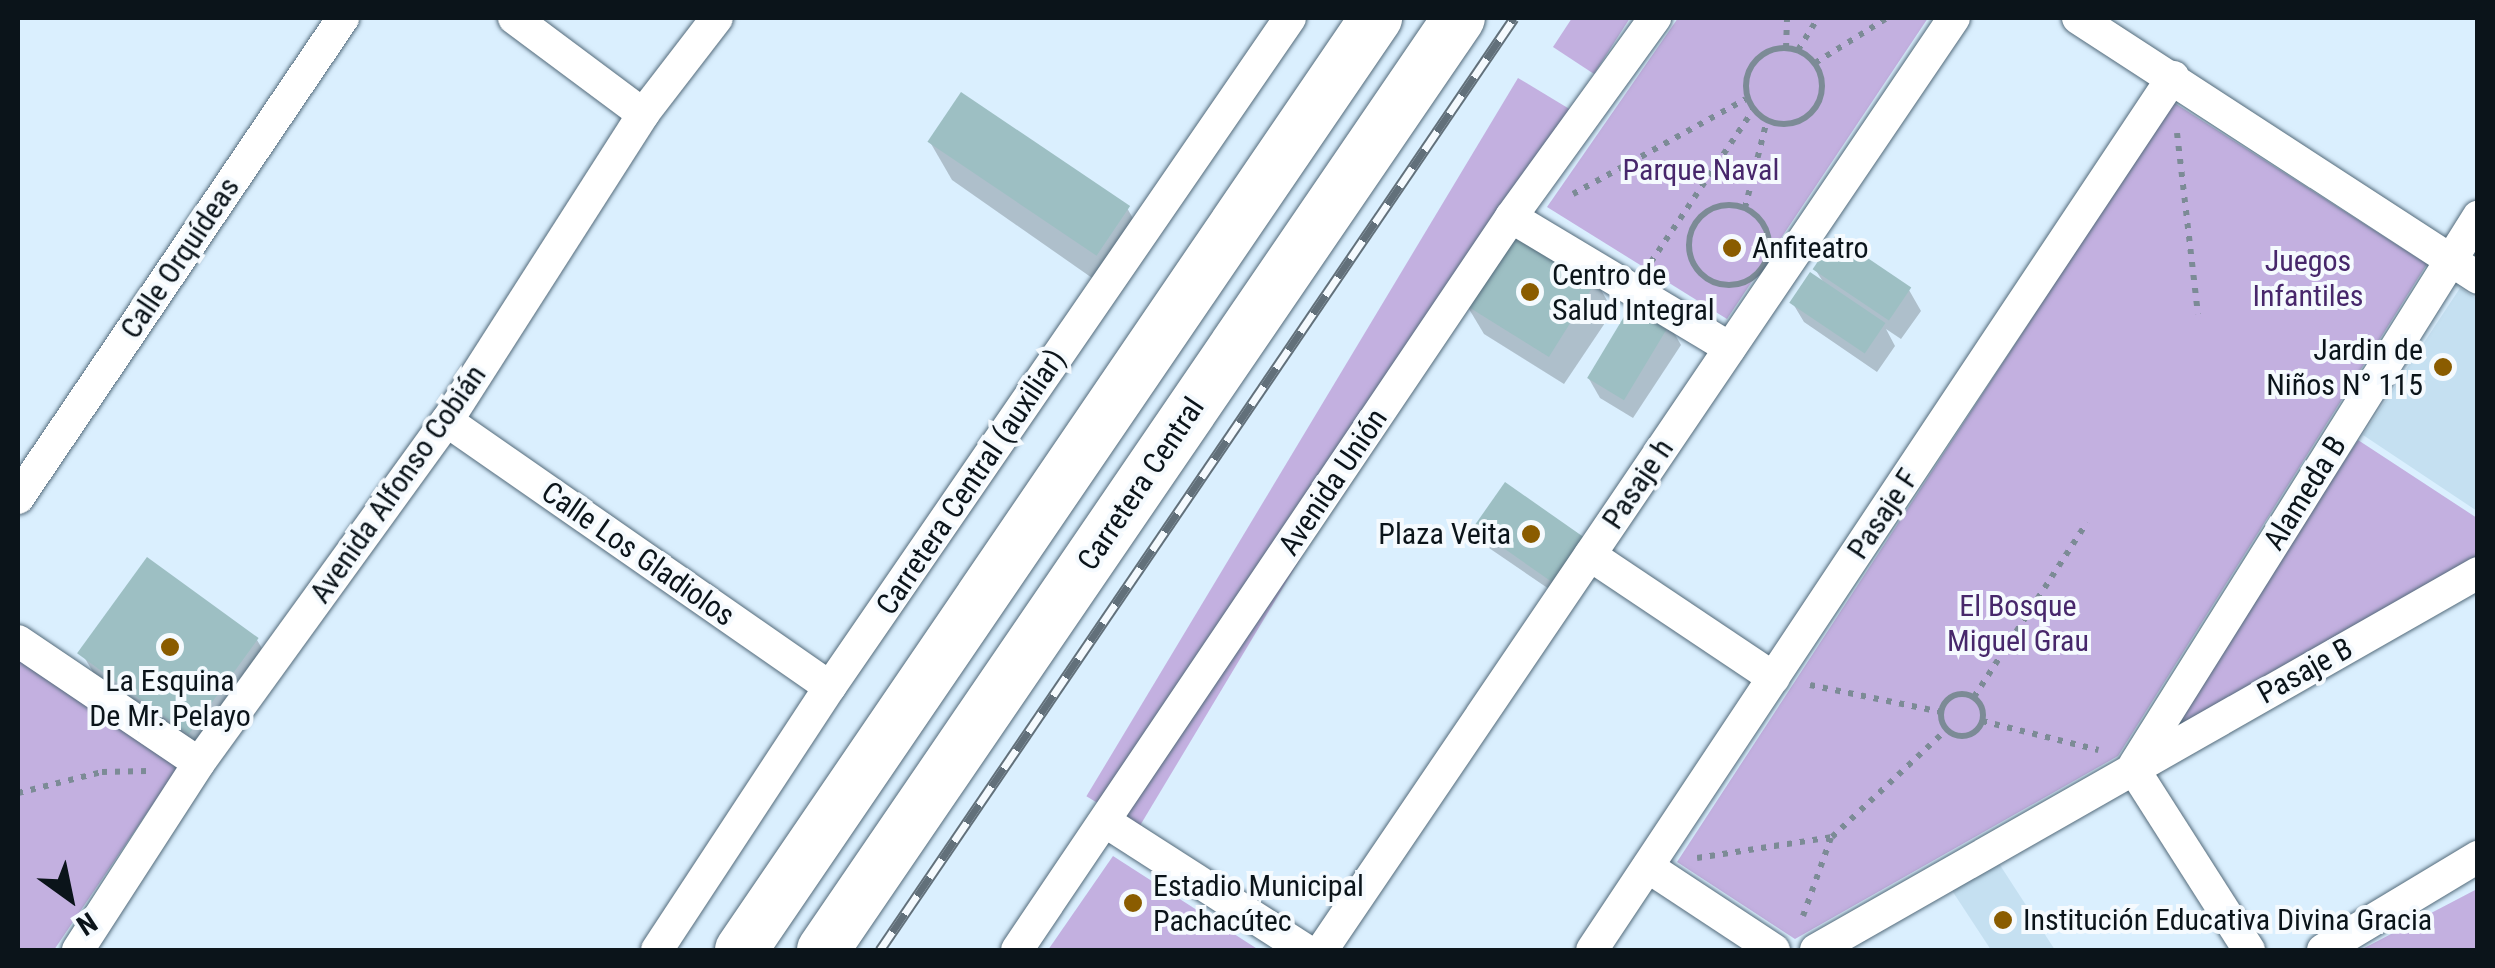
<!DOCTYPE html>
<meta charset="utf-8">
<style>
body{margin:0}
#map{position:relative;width:2495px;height:968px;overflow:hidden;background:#daeffe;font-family:"Roboto Condensed",sans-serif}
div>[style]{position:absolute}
.built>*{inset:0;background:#c5e0f1}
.green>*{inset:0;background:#c3b0e0;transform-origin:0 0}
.shadow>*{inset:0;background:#0003}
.building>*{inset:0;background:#9dbfc3;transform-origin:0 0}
.path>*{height:6px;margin-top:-3px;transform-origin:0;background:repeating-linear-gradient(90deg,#7c8b96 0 5px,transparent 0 13px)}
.path>.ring{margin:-3px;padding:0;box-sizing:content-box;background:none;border:6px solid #7c8b96;border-radius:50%}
.roads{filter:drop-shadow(0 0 2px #536a7a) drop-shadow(0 0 2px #536a7a)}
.minor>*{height:32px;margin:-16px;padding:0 16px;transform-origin:16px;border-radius:16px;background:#fff}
.trunk>*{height:52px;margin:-26px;padding:0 26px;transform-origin:26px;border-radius:26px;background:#fff}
.rail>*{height:11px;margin-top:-5.5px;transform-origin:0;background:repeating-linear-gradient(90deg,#f5fafe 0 22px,#62707a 0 44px);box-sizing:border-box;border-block:2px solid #62707a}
.dots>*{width:28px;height:28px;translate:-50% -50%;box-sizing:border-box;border:5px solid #f5fafe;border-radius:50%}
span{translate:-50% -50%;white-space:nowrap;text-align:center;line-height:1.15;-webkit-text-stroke:8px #f5fafe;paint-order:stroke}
.park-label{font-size:30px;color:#47276b}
.poi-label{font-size:30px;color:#0b141a}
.left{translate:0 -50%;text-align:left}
.right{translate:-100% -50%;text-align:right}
.street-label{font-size:30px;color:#0b141a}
.frame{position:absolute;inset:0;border:20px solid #0b141a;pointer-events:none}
.north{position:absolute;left:20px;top:848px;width:100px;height:100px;-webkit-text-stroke:8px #f5fafe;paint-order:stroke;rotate:147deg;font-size:28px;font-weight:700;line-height:40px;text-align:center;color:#0b141a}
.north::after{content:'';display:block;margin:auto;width:35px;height:45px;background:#0b141a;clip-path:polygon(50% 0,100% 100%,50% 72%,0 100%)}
</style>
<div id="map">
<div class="built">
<div style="clip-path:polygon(2460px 288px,2477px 299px,2477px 511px,2363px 435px)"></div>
<div style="clip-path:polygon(1998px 862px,2055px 950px,1991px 950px,1951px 889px)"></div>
</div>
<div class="green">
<div style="clip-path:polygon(1572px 18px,1630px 18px,1594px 74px,1553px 47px)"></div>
<div style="clip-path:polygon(1678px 18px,1928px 18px,1727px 319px,1547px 207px)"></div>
<div style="left:1518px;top:78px;width:61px;height:838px;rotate:31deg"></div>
<div style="clip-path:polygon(2173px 102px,2427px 264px,2118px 756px,1795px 939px,1677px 862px)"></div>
<div style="clip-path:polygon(2358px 440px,2477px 518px,2477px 557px,2180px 733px,2172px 725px)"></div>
<div style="clip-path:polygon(18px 658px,178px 767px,54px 950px,18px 950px)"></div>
<div style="clip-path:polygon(1113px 856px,1259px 950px,1048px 950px)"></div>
<div style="clip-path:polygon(2477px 889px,2477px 950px,2360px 950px,2370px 945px)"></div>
</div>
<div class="shadow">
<div style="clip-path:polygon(930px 142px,1127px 208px,1149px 246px,1115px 294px,952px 180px)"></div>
<div style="clip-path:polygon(1815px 269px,1909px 290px,1921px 311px,1901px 339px,1886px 329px,1895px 346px,1877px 372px,1804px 322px,1792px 302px,1825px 285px)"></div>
<div style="clip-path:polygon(1596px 281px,1613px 311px,1564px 384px,1484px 334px,1466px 304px)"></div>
<div style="clip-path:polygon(1669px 324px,1681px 345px,1633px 418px,1600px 398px,1588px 377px)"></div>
<div style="clip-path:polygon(1477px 527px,1586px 543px,1571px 604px,1489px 548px)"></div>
<div style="clip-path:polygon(257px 640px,275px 670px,212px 765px,101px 686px,83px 655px)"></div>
</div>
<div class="building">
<div style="left:961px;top:92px;width:204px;height:60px;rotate:34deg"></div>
<div style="left:1514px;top:228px;width:98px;height:91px;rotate:32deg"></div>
<div style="left:1835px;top:236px;width:92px;height:40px;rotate:34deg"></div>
<div style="left:1810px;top:272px;width:91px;height:37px;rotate:34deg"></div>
<div style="left:1634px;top:300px;width:43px;height:91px;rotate:31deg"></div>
<div style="left:1505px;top:482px;width:102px;height:55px;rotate:35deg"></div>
<div style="left:147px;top:557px;width:138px;height:119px;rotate:36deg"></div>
</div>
<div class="path">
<div class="ring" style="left:1746px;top:48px;width:70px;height:70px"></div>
<div style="left:1786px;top:48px;width:30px;rotate:-88deg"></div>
<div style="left:1798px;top:50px;width:38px;rotate:-58deg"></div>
<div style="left:1815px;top:63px;width:85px;rotate:-32deg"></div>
<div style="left:2177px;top:133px;width:182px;rotate:83.4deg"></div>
<div style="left:1573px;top:194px;width:197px;rotate:-28.8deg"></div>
<div class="ring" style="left:1689px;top:205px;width:74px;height:74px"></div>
<div style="left:1745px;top:208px;width:91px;rotate:-76deg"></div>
<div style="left:1651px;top:262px;width:183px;rotate:-56.1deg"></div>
<div style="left:1810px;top:685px;width:134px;rotate:11.6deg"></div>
<div class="ring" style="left:1941px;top:694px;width:36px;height:36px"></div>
<div style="left:1974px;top:697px;width:208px;rotate:-57.1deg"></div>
<div style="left:1982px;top:721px;width:120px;rotate:14deg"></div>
<div style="left:18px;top:793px;width:87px;rotate:-14deg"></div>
<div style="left:102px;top:772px;width:45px;rotate:-1.3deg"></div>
<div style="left:1697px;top:858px;width:137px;rotate:-8.8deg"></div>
<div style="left:1832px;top:837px;width:158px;rotate:-43.2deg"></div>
<div style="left:1803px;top:916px;width:83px;rotate:-70.3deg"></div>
</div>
<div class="roads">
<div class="minor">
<div style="left:514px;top:18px;width:161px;rotate:36.7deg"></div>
<div style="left:2078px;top:18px;width:477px;rotate:33deg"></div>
<div style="left:1511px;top:217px;width:255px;rotate:30.9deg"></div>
<div style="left:447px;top:421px;width:466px;rotate:34.8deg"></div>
<div style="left:18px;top:498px;width:580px;rotate:-55.9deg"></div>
<div style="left:1590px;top:555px;width:221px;rotate:33.8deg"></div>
<div style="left:18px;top:641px;width:218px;rotate:34deg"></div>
<div style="left:2135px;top:764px;width:646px;rotate:-57.91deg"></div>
<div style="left:2133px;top:768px;width:216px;rotate:57.5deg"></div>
<div style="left:1106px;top:822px;width:237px;rotate:32.7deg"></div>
<div style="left:1648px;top:867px;width:151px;rotate:33.4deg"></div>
<div style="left:78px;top:950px;width:223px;rotate:-57.1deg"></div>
<div style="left:199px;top:763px;width:422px;rotate:-54.1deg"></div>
<div style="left:447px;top:421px;width:364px;rotate:-57.4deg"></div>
<div style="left:643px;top:114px;width:121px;rotate:-52.4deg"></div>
<div style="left:657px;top:950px;width:315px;rotate:-56.7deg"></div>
<div style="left:830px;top:687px;width:812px;rotate:-55.49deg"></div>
<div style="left:1017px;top:950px;width:884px;rotate:-56.02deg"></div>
<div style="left:1511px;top:217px;width:246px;rotate:-54.1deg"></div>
<div style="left:1322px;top:950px;width:1126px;rotate:-55.86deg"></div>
<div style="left:1592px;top:950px;width:1049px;rotate:-56.36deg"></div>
<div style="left:1816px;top:950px;width:762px;rotate:-29.66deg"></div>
<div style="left:2323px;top:950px;width:181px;rotate:-31deg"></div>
</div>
<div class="trunk">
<div style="left:741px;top:950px;width:1128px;rotate:-55.73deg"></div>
<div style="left:823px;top:950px;width:1128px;rotate:-55.69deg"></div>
</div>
</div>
<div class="rail">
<div style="left:880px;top:950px;width:1127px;rotate:-55.77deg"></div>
</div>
<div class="dots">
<div style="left:1732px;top:248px;background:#8a5c00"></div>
<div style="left:1530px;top:292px;background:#8a5c00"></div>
<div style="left:2443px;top:367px;background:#8a5c00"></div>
<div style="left:1531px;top:534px;background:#8a5c00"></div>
<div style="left:170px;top:647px;background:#8a5c00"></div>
<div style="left:1133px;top:903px;background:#8a5c00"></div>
<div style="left:2003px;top:920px;background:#8a5c00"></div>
</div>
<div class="park-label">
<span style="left:1701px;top:170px">Parque Naval</span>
<span style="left:2308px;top:278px">Juegos<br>Infantiles</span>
<span style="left:2018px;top:623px">El Bosque<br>Miguel Grau</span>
</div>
<div class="poi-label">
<span class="left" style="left:1752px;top:248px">Anfiteatro</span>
<span class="left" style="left:1552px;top:292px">Centro de<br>Salud Integral</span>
<span class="right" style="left:2423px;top:367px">Jardin de<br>Niños N° 115</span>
<span class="right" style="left:1511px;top:534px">Plaza Veita</span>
<span style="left:170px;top:698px">La Esquina<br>De Mr. Pelayo</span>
<span class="left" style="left:1153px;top:903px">Estadio Municipal<br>Pachacútec</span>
<span class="left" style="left:2023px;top:920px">Institución Educativa Divina Gracia</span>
</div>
<div class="street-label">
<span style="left:180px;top:258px;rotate:-56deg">Calle Orquídeas</span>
<span style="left:971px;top:482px;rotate:-56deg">Carretera Central (auxiliar)</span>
<span style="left:1333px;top:482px;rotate:-56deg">Avenida Unión</span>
<span style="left:398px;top:484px;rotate:-55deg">Avenida Alfonso Cobián</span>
<span style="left:1141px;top:484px;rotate:-56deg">Carretera Central</span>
<span style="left:1638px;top:484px;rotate:-56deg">Pasaje h</span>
<span style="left:2305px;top:493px;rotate:-58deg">Alameda B</span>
<span style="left:1883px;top:514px;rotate:-56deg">Pasaje F</span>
<span style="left:638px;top:554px;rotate:35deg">Calle Los Gladiolos</span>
<span style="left:2305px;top:671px;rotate:-29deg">Pasaje B</span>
</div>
<div class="frame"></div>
<div class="north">N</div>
</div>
